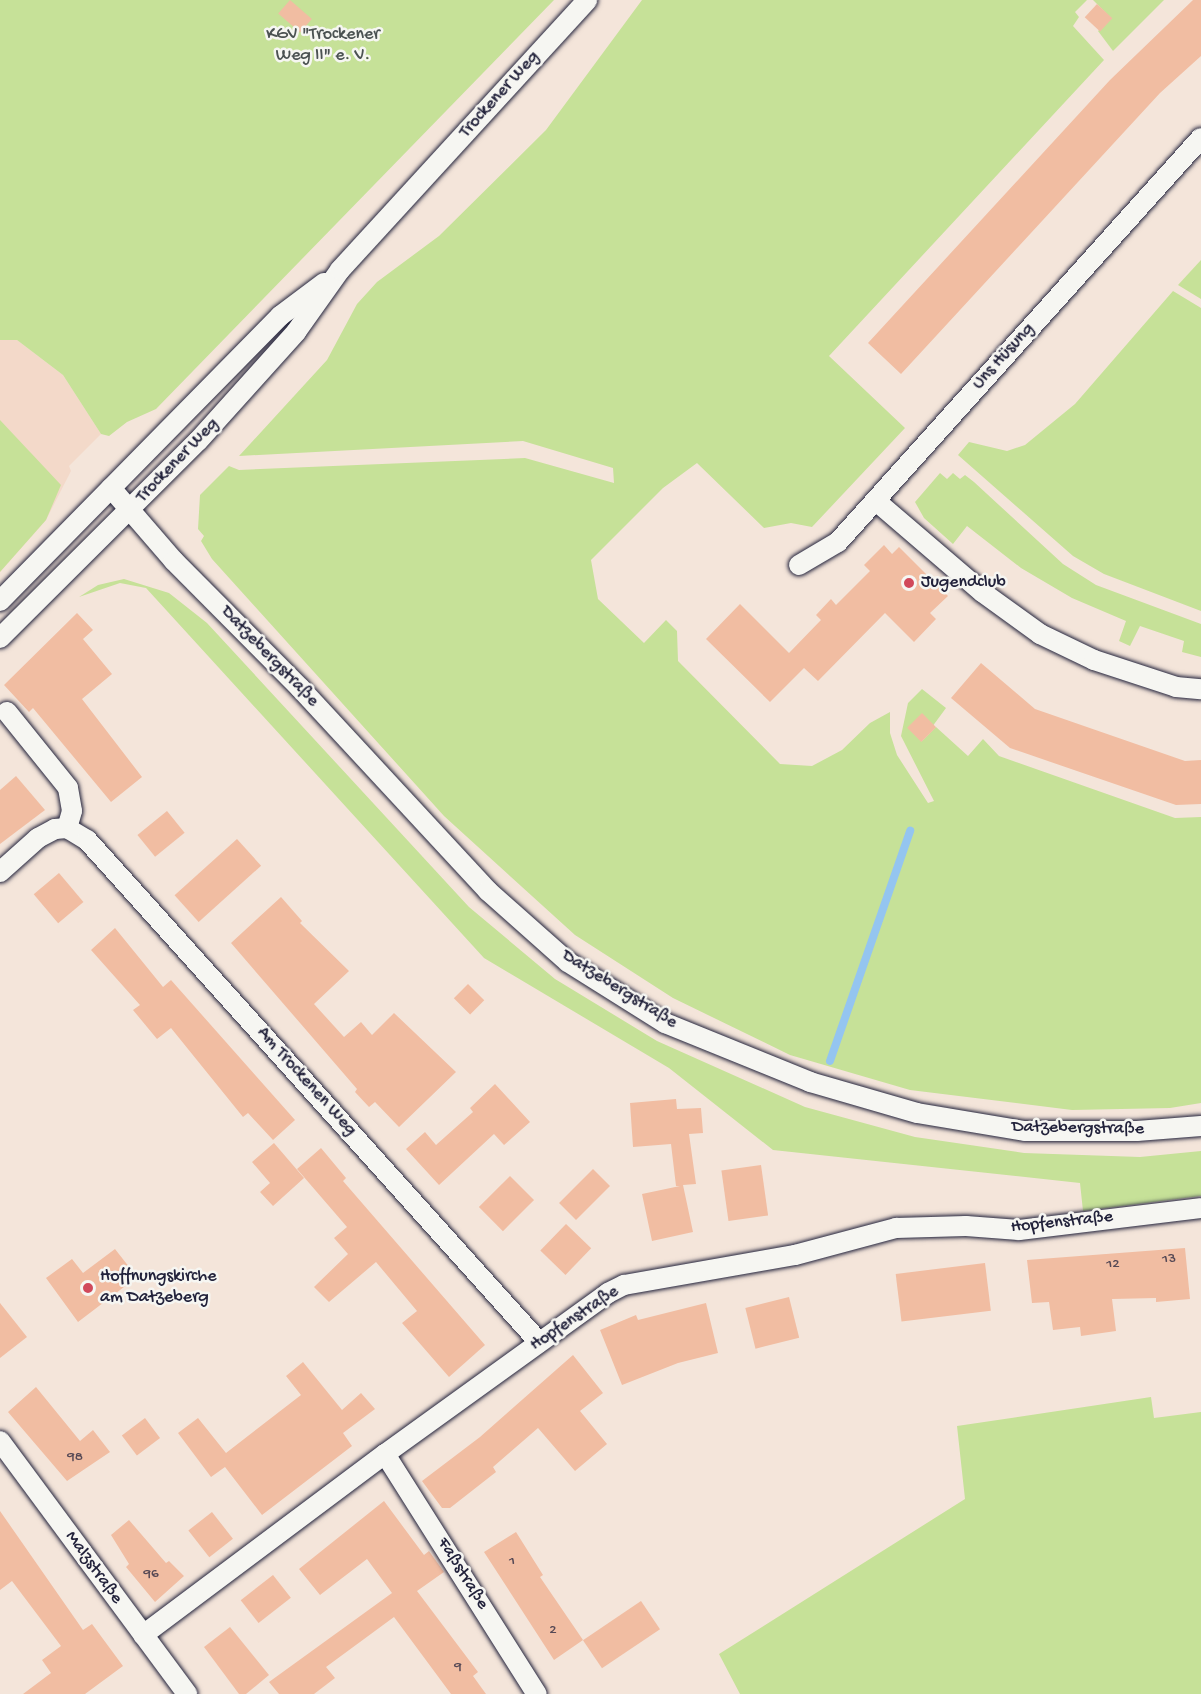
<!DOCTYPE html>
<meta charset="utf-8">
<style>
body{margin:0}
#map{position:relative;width:1201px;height:1694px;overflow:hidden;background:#f4e5da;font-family:"Gochi Hand",sans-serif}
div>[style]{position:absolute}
.built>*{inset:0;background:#f3d9c9}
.green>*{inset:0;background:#c6e198}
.stream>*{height:8px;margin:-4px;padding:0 4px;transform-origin:4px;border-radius:4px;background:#94c5f0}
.building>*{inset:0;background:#f1bda2;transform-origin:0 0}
.roads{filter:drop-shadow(0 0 2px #22223b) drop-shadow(0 0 2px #22223b)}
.street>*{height:20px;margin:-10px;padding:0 10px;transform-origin:10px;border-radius:10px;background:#f6f6f2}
.dots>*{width:16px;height:16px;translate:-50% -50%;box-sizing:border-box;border:3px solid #f6f6f2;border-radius:50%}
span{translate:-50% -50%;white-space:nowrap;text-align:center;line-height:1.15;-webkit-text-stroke:5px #f6f6f2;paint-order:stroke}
.number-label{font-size:15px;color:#564955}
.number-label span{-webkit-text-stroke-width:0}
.park-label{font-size:18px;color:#4b5252}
.street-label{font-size:18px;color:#22223b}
.poi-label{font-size:18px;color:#22223b}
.left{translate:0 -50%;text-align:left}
</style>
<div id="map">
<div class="built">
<div style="clip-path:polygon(0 340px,17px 340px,63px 375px,101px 434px,69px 466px,71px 471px,46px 520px,0 572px)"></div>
</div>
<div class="green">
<div style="clip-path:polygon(0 0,554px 0,156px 409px,127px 422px,109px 436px,101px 434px,63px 375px,17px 340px,0 340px)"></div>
<div style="clip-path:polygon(642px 0,1087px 0,1075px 12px,1079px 17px,1073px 26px,1104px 60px,829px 356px,905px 428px,812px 527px,791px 523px,764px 528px,697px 463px,663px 488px,591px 560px,598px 599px,644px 643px,666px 620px,677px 631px,678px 661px,780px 764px,812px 766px,842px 750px,870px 723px,890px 712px,890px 733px,897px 755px,928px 803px,934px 801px,901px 736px,908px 703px,922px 689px,946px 708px,921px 742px,936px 727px,968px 756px,983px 739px,999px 756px,1175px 818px,1201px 817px,1201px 1103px,1170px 1108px,1072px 1110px,910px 1090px,790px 1055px,673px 998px,575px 935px,444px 816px,212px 559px,201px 541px,204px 536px,198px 529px,200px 495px,229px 466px,239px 470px,525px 458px,614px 483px,613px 468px,523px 441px,239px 456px,327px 360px,357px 304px,377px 282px,439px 236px,546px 130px)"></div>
<div style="clip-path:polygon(1093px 0,1164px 0,1113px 51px,1098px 31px,1111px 18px)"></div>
<div style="clip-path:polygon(1201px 260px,1201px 299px,1178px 285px)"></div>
<div style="clip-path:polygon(1173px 291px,1201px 308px,1201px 611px,1104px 574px,1073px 556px,958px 455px,969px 442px,1007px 451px,1025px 445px,1075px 404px)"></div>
<div style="clip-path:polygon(0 420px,61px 485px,46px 520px,0 572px)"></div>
<div style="clip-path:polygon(940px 473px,947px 479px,953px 473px,960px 479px,965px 475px,974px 482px,1063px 564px,1096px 585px,1201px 624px,1201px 657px,1182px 652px,1184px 641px,1140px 626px,1130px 646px,1119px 641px,1126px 621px,1072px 598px,1021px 568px,967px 526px,953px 544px,924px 518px,915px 502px)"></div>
<div style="clip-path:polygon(124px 579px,169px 593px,207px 623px,469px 907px,555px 979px,657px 1041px,805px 1107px,915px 1137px,1024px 1153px,1140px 1157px,1201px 1151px,1201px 1196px,1083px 1211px,1080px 1183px,773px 1150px,669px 1068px,484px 958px,146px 588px,120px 583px,79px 597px,98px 585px)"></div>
<div style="clip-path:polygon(1151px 1397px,1154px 1418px,1201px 1412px,1201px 1694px,740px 1694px,719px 1654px,965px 1499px,957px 1426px)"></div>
</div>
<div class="stream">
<div style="left:830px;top:1061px;width:244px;rotate:-70.8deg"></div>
</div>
<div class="building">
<div style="left:290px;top:0;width:29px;height:18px;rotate:41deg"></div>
<div style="clip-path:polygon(1193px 0,1201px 0,1201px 56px,1160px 93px,901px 374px,868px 343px,1110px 80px)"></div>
<div style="left:1097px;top:4px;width:21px;height:18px;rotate:43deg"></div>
<div style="clip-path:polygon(884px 545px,892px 554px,899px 547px,948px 596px,930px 613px,936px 619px,914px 642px,885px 613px,818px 681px,804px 668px,770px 702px,706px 639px,740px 604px,789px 653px,821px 620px,816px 615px,831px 599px,836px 605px,870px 571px,864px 565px)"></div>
<div style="clip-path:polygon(77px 613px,93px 630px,83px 639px,112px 674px,82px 699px,142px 777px,111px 802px,33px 708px,29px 712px,4px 685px)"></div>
<div style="clip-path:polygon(981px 663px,1035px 709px,1185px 761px,1201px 760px,1201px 804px,1176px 805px,1010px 748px,951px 698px)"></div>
<div style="left:922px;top:713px;width:20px;height:21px;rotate:45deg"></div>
<div style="clip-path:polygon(16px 776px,45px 810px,0 844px,0 790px)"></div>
<div style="left:167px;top:811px;width:28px;height:38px;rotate:51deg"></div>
<div style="left:237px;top:839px;width:36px;height:84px;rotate:48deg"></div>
<div style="left:59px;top:873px;width:38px;height:33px;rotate:50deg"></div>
<div style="clip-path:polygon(281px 897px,302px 921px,300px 923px,349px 971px,314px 1004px,344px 1037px,361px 1022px,372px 1035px,394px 1013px,456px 1072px,399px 1127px,375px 1102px,369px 1107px,355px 1092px,357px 1089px,231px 943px)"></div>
<div style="clip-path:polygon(115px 928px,163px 987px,171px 980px,295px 1120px,273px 1140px,248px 1113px,243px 1117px,171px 1028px,157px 1039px,133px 1010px,140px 1005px,91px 950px)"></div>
<div style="left:468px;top:984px;width:23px;height:20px;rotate:45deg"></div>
<div style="clip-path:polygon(495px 1084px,530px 1122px,504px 1145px,494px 1134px,439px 1185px,406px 1149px,425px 1132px,436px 1145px,473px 1112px,470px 1108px)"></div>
<div style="clip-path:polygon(676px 1099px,677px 1109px,701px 1108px,703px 1133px,689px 1134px,696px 1184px,683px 1185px,693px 1232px,652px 1241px,642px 1194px,680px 1186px,676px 1186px,671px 1144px,633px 1147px,630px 1103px)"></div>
<div style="clip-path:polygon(274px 1143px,304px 1178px,273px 1206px,260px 1192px,270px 1183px,252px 1162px)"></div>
<div style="clip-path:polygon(321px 1148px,346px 1178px,343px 1181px,485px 1345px,449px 1377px,402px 1323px,417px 1311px,376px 1262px,329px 1302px,314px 1287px,348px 1254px,334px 1238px,347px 1227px,297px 1169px)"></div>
<div style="left:761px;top:1165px;width:51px;height:40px;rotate:82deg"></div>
<div style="left:593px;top:1169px;width:24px;height:48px;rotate:45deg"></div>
<div style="left:510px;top:1176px;width:34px;height:44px;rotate:45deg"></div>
<div style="left:566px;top:1224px;width:35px;height:37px;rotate:44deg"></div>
<div style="clip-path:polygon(1185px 1248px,1190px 1299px,1156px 1302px,1156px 1298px,1112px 1299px,1116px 1331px,1081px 1336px,1080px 1327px,1053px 1330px,1049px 1302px,1032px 1303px,1027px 1260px)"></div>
<div style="clip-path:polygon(115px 1249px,137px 1277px,78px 1322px,46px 1278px,72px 1259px,83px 1273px)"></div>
<div style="left:985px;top:1263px;width:48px;height:90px;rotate:83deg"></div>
<div style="left:789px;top:1297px;width:42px;height:45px;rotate:76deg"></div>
<div style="clip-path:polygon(0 1303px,27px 1337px,0 1358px)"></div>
<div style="clip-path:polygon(706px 1303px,718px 1353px,678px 1363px,622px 1385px,600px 1330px,636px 1315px,638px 1320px)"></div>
<div style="clip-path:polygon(573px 1355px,603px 1393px,580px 1411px,607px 1444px,575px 1471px,538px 1428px,493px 1467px,496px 1472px,450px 1508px,442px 1508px,422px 1481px,480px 1437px)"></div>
<div style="clip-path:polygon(303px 1362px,342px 1410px,361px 1393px,375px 1409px,343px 1433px,352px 1446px,262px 1515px,225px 1467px,211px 1477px,178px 1433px,198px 1418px,226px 1453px,301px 1395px,286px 1376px)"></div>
<div style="clip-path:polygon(36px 1387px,80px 1441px,93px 1430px,110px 1452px,67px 1481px,8px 1412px)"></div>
<div style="left:145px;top:1418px;width:25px;height:29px;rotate:53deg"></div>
<div style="clip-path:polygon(384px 1501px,424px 1555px,429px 1551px,444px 1572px,417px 1591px,478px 1672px,473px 1676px,486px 1694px,451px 1694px,394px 1617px,326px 1667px,335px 1678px,314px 1694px,279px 1694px,269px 1682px,392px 1593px,367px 1559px,320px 1595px,299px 1569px)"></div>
<div style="clip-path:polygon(0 1511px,83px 1630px,92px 1624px,123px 1666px,85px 1694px,23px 1694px,51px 1673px,42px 1660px,61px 1646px,12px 1581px,0 1590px)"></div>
<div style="left:212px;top:1512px;width:34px;height:30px;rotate:52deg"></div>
<div style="clip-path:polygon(129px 1520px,166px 1563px,169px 1561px,184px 1576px,155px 1602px,126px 1567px,129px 1564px,111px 1535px)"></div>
<div style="clip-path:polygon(516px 1532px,543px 1575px,540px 1577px,583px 1640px,554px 1660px,484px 1552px)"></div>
<div style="left:273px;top:1575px;width:29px;height:41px;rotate:52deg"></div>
<div style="left:641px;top:1601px;width:34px;height:70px;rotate:56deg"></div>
<div style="clip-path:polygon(230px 1627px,269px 1675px,246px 1694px,239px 1694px,204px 1647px)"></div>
</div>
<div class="roads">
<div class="street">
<div style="left:111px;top:488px;width:96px;rotate:49.2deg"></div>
<div style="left:174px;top:561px;width:179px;rotate:45.2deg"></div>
<div style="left:300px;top:688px;width:277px;rotate:47.2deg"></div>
<div style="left:488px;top:891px;width:107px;rotate:41.6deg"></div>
<div style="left:568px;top:962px;width:115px;rotate:32.2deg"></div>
<div style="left:665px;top:1023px;width:157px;rotate:22.1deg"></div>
<div style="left:810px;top:1082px;width:111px;rotate:16.2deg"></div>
<div style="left:917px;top:1113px;width:109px;rotate:9.5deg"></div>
<div style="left:1025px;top:1131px;width:112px"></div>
<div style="left:1137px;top:1131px;width:64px;rotate:-4.5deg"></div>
<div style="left:876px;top:501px;width:140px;rotate:40.6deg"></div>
<div style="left:982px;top:592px;width:72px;rotate:35.9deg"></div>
<div style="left:1040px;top:634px;width:60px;rotate:25.7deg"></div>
<div style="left:1094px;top:660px;width:86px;rotate:18.2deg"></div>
<div style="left:1176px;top:687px;width:25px;rotate:5deg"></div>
<div style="left:799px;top:565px;width:45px;rotate:-30.5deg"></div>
<div style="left:838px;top:542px;width:543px;rotate:-48.06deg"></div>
<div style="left:0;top:601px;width:400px;rotate:-45.5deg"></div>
<div style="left:280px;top:316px;width:55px;rotate:-36.9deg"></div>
<div style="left:0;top:638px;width:279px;rotate:-44.9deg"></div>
<div style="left:198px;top:441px;width:147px;rotate:-48deg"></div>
<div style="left:296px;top:332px;width:76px;rotate:-54.6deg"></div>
<div style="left:340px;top:270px;width:366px;rotate:-47.5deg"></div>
<div style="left:7px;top:712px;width:97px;rotate:51.2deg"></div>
<div style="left:68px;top:788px;width:23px;rotate:80deg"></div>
<div style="left:72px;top:811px;width:18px;rotate:106deg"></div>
<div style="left:0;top:872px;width:51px;rotate:-41.8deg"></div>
<div style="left:38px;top:838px;width:19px;rotate:-28deg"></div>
<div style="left:55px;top:829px;width:12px;rotate:-5deg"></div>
<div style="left:67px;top:828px;width:23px;rotate:31deg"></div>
<div style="left:87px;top:840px;width:676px;rotate:48deg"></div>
<div style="left:0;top:1441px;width:315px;rotate:53.5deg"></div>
<div style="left:385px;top:1454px;width:284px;rotate:57.7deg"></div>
<div style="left:143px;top:1635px;width:302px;rotate:-36.8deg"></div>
<div style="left:385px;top:1454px;width:275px;rotate:-35.8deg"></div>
<div style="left:608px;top:1293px;width:18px;rotate:-27deg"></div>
<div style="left:624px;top:1285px;width:174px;rotate:-10deg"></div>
<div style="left:795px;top:1255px;width:105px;rotate:-15deg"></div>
<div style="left:896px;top:1228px;width:70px;rotate:-1.6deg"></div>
<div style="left:966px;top:1226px;width:53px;rotate:4.3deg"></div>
<div style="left:1019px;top:1230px;width:183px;rotate:-6.9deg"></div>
</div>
</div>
<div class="dots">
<div style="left:909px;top:583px;background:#d1495b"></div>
<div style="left:88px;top:1288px;background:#d1495b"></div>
</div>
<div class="number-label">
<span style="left:1169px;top:1260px">13</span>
<span style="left:1113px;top:1265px">12</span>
<span style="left:75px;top:1458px">98</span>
<span style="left:512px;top:1562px">1</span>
<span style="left:151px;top:1575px">96</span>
<span style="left:553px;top:1631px">2</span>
<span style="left:458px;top:1668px">9</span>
</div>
<div class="park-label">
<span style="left:323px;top:46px">KGV "Trockener<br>Weg II" e. V.</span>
</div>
<div class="street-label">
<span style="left:500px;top:95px;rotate:-48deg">Trockener Weg</span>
<span style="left:1004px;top:357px;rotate:-48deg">Uns Hüsung</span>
<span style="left:178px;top:461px;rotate:-46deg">Trockener Weg</span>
<span style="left:269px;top:657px;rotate:46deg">Datzebergstraße</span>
<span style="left:619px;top:990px;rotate:32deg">Datzebergstraße</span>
<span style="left:306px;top:1082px;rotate:48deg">Am Trockenen Weg</span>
<span style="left:1078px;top:1129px;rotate:1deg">Datzebergstraße</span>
<span style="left:1062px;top:1223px;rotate:-6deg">Hopfenstraße</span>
<span style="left:575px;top:1319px;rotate:-34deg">Hopfenstraße</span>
<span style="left:93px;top:1568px;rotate:54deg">Malzstraße</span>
<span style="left:462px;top:1574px;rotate:58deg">Faßstraße</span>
</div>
<div class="poi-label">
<span class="left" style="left:921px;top:583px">Jugendclub</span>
<span class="left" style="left:100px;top:1288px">Hoffnungskirche<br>am Datzeberg</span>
</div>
</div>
